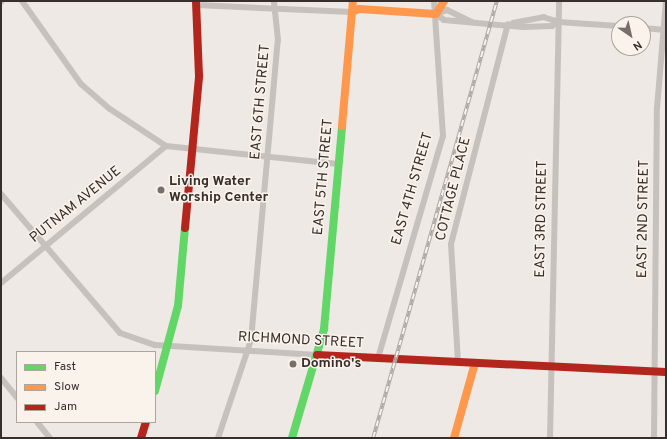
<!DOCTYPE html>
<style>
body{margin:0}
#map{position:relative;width:667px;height:439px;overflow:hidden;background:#eee9e4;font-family:Overpass,sans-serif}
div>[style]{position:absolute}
.street>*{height:6px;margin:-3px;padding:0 3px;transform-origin:3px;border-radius:3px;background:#c7c1bd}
.fast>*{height:8px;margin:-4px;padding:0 4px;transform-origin:4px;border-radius:4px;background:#63d668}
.slow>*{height:8px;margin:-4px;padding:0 4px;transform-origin:4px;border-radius:4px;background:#ff974d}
.jam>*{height:8px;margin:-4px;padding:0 4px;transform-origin:4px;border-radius:4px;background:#b3261e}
.rail>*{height:3.5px;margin-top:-1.75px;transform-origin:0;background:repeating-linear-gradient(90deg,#faf3ec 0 6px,#afaaa7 0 12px);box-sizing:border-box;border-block:1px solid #afaaa7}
.dots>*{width:11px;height:11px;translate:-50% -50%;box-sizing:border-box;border:2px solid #faf3ec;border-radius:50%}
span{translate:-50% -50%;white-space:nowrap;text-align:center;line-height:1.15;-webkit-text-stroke:3px #faf3ec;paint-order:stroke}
.street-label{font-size:14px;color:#382e2b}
.poi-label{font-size:14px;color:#382e2b;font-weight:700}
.left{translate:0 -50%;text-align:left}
.frame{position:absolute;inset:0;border:2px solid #382e2b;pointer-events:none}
.legend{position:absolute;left:16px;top:351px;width:140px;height:72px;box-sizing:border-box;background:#faf3ec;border:1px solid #aca49f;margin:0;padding:5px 7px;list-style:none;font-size:12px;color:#382e2b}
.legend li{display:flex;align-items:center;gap:8px;height:20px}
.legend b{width:20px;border:1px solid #aca49f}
.north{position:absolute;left:611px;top:16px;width:40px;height:40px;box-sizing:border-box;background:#faf3ec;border:1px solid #aca49f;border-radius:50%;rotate:146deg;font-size:11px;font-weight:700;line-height:16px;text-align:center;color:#382e2b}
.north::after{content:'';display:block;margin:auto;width:14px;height:18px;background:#786f6c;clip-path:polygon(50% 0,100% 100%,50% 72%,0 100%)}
</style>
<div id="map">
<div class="street">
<div style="left:22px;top:1px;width:102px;rotate:54.6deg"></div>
<div style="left:81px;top:84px;width:38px;rotate:41deg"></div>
<div style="left:110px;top:109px;width:67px;rotate:33.5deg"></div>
<div style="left:166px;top:146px;width:173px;rotate:6deg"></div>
<div style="left:1px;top:2px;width:1px;rotate:-45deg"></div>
<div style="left:196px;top:5px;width:156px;rotate:2.6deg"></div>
<div style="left:436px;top:14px;width:10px;rotate:37deg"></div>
<div style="left:444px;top:20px;width:79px;rotate:5.1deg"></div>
<div style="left:523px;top:27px;width:29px;rotate:-2deg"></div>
<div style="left:552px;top:26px;width:7px;rotate:-34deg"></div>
<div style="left:436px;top:14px;width:12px;rotate:-20deg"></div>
<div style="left:447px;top:10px;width:28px;rotate:26deg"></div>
<div style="left:513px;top:23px;width:31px;rotate:-11deg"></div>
<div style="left:543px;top:17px;width:16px;rotate:18deg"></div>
<div style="left:558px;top:22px;width:61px;rotate:3.8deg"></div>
<div style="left:643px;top:28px;width:23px;rotate:5deg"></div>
<div style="left:1px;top:194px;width:183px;rotate:49.4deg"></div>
<div style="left:120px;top:333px;width:37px;rotate:19deg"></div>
<div style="left:155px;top:345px;width:162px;rotate:3.5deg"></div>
<div style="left:1px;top:283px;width:214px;rotate:-39.7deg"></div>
<div style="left:378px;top:358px;width:231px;rotate:-73.7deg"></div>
<div style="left:443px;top:136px;width:135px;rotate:-93.8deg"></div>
<div style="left:458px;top:362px;width:118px;rotate:-93.4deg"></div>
<div style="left:451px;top:244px;width:227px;rotate:-75.5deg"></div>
<div style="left:1px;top:378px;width:26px;rotate:51deg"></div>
<div style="left:37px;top:422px;width:21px;rotate:51deg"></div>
<div style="left:218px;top:438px;width:103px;rotate:-71.4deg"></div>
<div style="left:251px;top:340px;width:301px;rotate:-84.9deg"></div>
<div style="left:278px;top:40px;width:39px;rotate:-96deg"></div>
<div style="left:550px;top:438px;width:437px;rotate:-88.8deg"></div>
<div style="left:654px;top:438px;width:330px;rotate:-89.5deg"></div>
<div style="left:657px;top:108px;width:107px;rotate:-85.2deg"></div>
</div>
<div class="fast">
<div style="left:155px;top:391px;width:88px;rotate:-74.9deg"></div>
<div style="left:178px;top:306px;width:78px;rotate:-84.9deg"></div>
<div style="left:292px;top:438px;width:114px;rotate:-73.6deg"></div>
<div style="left:324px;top:329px;width:204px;rotate:-84.9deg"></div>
</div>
<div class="slow">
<div style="left:352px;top:12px;width:8px;rotate:-23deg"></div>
<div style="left:359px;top:9px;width:77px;rotate:3.7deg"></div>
<div style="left:436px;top:14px;width:15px;rotate:-58deg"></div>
<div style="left:342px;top:126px;width:125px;rotate:-85deg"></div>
<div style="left:454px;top:438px;width:78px;rotate:-74.4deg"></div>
</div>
<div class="jam">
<div style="left:185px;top:228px;width:153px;rotate:-84.7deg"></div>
<div style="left:199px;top:76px;width:75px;rotate:-92.3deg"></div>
<div style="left:317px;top:355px;width:349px;rotate:2.8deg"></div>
<div style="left:141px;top:438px;width:17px;rotate:-73deg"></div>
</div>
<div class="rail">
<div style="left:373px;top:438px;width:454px;rotate:-74.2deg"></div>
</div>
<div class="dots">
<div style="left:161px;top:190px;background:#786f6c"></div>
<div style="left:293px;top:364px;background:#786f6c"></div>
</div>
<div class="street-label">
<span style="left:261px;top:102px;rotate:-85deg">EAST 6TH STREET</span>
<span style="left:324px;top:177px;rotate:-85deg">EAST 5TH STREET</span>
<span style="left:413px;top:189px;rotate:-74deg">EAST 4TH STREET</span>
<span style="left:454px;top:189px;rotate:-76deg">COTTAGE PLACE</span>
<span style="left:76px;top:205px;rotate:-39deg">PUTNAM AVENUE</span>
<span style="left:542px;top:219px;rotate:-89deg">EAST 3RD STREET</span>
<span style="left:644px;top:219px;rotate:-89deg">EAST 2ND STREET</span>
<span style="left:301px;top:341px;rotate:3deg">RICHMOND STREET</span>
</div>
<div class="poi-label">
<span class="left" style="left:169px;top:190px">Living Water<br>Worship Center</span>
<span class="left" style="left:301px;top:364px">Domino's</span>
</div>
<div class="frame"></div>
<ul class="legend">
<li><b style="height:5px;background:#63d668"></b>Fast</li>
<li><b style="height:5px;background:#ff974d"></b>Slow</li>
<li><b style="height:5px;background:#b3261e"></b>Jam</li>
</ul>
<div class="north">N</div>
</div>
